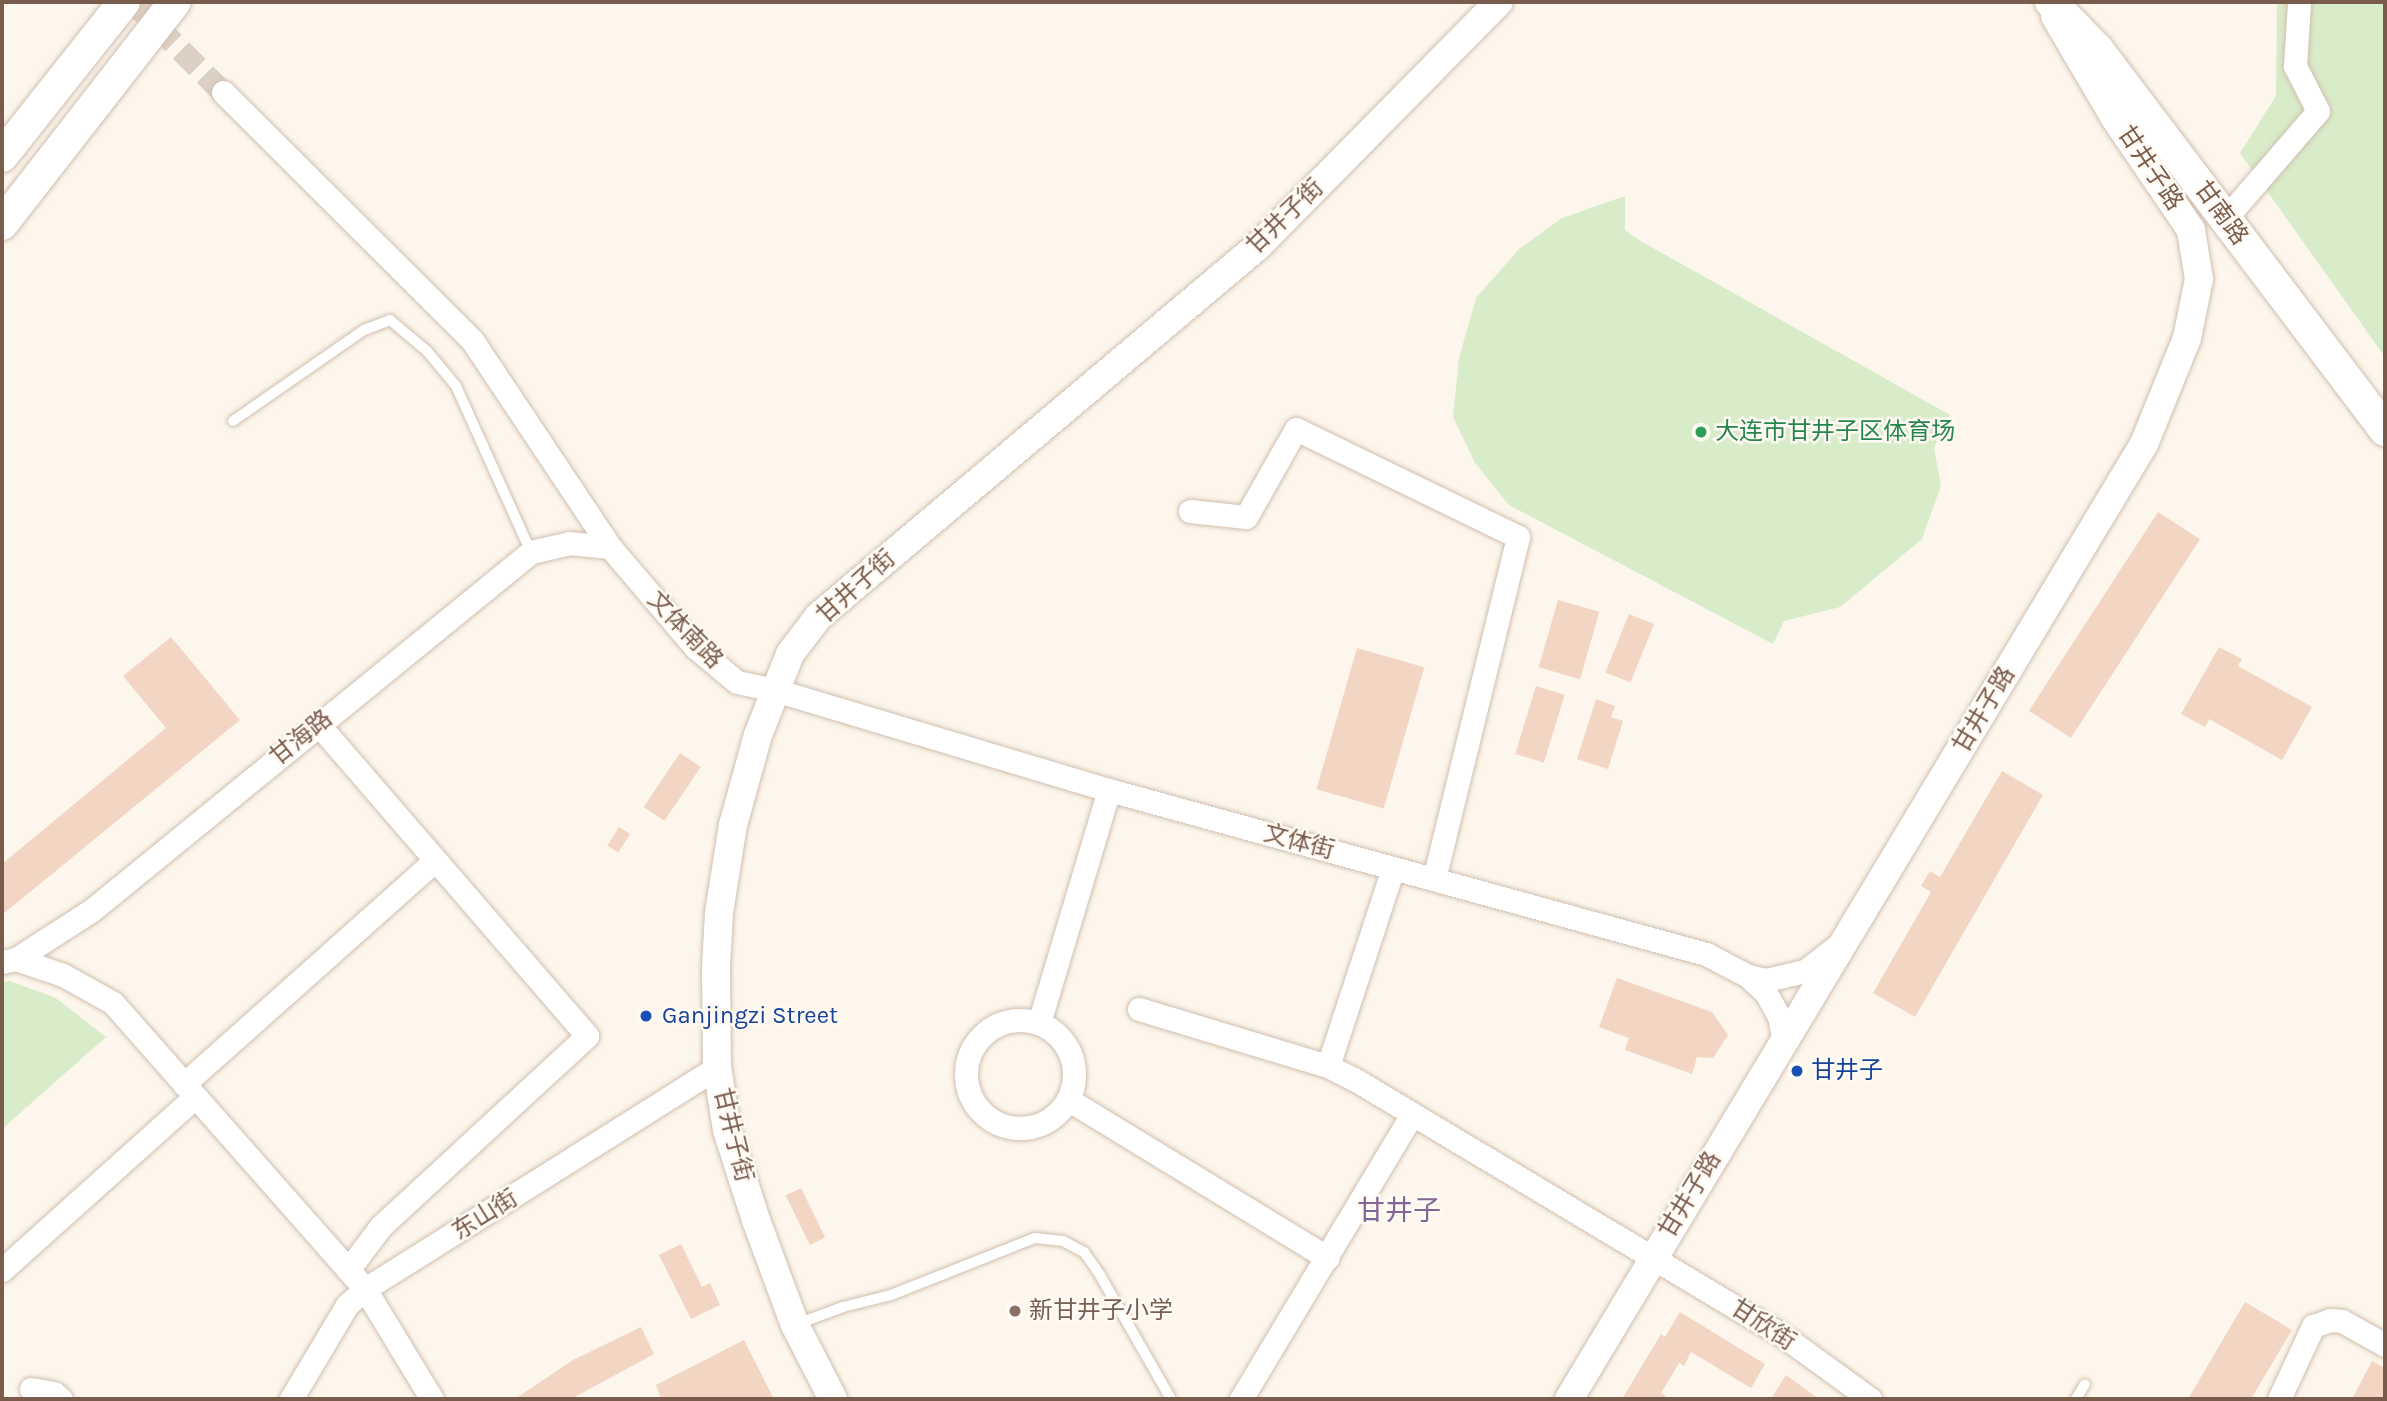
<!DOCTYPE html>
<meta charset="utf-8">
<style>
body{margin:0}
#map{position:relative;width:2387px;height:1401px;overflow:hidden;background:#fdf6ec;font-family:Karla,"Noto Sans SC",sans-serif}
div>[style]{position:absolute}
.green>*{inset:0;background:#d8ecc9}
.building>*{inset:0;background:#f3d5c3;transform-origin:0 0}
.minor-tunnel>*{height:23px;margin-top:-11.5px;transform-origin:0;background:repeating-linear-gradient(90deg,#dcd0c4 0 23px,transparent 0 34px)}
.roads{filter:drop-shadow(0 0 2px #d1beb0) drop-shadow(0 0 2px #d1beb0)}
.service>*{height:10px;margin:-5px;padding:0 5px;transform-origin:5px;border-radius:5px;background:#fff}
.minor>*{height:23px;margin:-11.5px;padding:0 11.5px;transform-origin:11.5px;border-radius:11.5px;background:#fff}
.minor>.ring{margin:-11.5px;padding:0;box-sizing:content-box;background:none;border:23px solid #fff;border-radius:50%}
.tertiary>*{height:28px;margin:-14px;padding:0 14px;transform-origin:14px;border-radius:14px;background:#fff}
.secondary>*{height:32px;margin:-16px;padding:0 16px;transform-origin:16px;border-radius:16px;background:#fff}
.dots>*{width:19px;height:19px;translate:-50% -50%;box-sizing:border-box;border:4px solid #fffaf3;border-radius:50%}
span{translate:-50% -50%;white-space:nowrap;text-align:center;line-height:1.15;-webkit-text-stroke:5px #fffaf3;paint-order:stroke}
.street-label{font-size:24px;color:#7a5c4d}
.leisure-label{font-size:24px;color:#27864d}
.left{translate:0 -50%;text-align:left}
.transit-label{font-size:24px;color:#164399}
.education-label{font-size:24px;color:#785e54}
.quarter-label{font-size:28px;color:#846695}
.frame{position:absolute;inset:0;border:4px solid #7a5c4d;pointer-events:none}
</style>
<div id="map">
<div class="green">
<div style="clip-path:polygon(2277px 2px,2385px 2px,2385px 357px,2240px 153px,2276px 96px)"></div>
<div style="clip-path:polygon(1625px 196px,1625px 230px,1639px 240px,1950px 415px,1934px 448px,1941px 486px,1922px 539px,1840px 607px,1784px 621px,1773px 644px,1509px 505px,1475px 463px,1453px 417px,1459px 358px,1476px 298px,1519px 249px,1562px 218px)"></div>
<div style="clip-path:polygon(10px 981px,56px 998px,106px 1037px,2px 1129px,2px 982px)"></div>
</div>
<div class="building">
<div style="left:2158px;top:512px;width:50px;height:237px;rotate:33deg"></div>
<div style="left:1558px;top:600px;width:43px;height:70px;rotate:16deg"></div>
<div style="left:1629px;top:614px;width:27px;height:63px;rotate:22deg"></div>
<div style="clip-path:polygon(171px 637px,240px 720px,2px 915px,2px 864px,166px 728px,123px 676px)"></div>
<div style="clip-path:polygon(2219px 647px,2242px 659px,2238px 666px,2312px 707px,2282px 760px,2209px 719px,2205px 727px,2181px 714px)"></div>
<div style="left:1357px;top:648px;width:70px;height:147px;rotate:16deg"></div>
<div style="left:1536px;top:686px;width:30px;height:71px;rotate:17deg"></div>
<div style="clip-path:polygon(1596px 699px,1615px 706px,1611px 717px,1623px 721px,1608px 769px,1577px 759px)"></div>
<div style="left:680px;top:753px;width:25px;height:65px;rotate:34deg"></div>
<div style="clip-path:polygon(2002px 771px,2043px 795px,1915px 1017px,1873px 993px,1931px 892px,1921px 886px,1930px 871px,1940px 877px)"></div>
<div style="left:619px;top:827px;width:13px;height:22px;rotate:32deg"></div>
<div style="clip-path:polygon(1617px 978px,1712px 1012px,1728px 1035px,1713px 1058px,1697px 1057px,1692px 1074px,1625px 1050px,1629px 1038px,1599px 1027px)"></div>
<div style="left:801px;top:1188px;width:55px;height:17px;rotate:64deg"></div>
<div style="clip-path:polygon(681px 1244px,702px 1287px,710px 1283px,720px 1305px,691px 1319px,659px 1255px)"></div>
<div style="clip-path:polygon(2245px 1302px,2292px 1330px,2251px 1399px,2188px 1399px)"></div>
<div style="clip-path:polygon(1680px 1312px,1765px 1364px,1751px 1388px,1691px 1352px,1684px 1366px,1679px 1363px,1661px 1393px,1666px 1396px,1664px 1399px,1622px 1399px,1661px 1334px,1665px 1337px)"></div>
<div style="clip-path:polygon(641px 1327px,654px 1354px,571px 1399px,515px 1399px,573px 1360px)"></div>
<div style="clip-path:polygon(744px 1340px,774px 1399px,661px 1399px,656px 1385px)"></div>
<div style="clip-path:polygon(2372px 1361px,2385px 1368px,2385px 1399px,2352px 1399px)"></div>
<div style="clip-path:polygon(1786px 1375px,1819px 1399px,1771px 1399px)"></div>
</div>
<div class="minor-tunnel">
<div style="left:133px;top:2px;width:127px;rotate:45deg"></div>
</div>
<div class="roads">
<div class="service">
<div style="left:233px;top:421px;width:160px;rotate:-34.8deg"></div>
<div style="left:364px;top:330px;width:28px;rotate:-21deg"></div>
<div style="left:390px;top:320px;width:48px;rotate:40deg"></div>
<div style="left:427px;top:351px;width:45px;rotate:50.4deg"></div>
<div style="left:456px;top:386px;width:182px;rotate:65.7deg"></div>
<div style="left:797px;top:1324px;width:49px;rotate:-20.3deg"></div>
<div style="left:843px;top:1307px;width:49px;rotate:-14deg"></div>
<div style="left:891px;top:1295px;width:155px;rotate:-21.6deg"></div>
<div style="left:1035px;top:1238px;width:28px;rotate:6deg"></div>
<div style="left:1063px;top:1241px;width:24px;rotate:28deg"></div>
<div style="left:1084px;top:1252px;width:28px;rotate:55deg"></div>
<div style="left:1100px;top:1275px;width:143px;rotate:60.2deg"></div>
<div style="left:2076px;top:1399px;width:17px;rotate:-59deg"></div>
</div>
<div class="minor">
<div style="left:223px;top:92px;width:351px;rotate:44.9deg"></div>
<div style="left:472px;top:340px;width:249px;rotate:56.3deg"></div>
<div style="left:610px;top:547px;width:133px;rotate:49.6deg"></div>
<div style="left:696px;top:648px;width:53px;rotate:39.7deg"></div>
<div style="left:737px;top:682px;width:39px;rotate:12deg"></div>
<div style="left:775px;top:690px;width:349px;rotate:16.7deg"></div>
<div style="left:1109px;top:790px;width:619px;rotate:15.36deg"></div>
<div style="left:1706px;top:954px;width:47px;rotate:27.6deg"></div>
<div style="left:1748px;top:976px;width:25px;rotate:43deg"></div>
<div style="left:1766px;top:993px;width:26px;rotate:61deg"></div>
<div style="left:1779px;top:1016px;width:25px;rotate:79deg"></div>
<div style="left:2224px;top:220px;width:144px;rotate:-49.2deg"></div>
<div style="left:2318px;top:111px;width:51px;rotate:-117.1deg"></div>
<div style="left:2295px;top:66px;width:64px;rotate:-86.4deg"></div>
<div style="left:1190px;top:511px;width:56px;rotate:6.1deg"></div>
<div style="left:1246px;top:517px;width:101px;rotate:-60.4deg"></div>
<div style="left:1296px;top:429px;width:247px;rotate:25.9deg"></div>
<div style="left:1518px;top:537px;width:352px;rotate:103.8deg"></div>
<div style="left:318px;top:724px;width:412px;rotate:49.2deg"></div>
<div style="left:587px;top:1036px;width:280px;rotate:137.3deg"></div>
<div style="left:381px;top:1226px;width:55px;rotate:126.9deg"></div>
<div style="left:16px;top:959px;width:50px;rotate:18.8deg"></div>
<div style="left:63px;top:975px;width:57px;rotate:29.2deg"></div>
<div style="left:113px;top:1003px;width:381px;rotate:48.6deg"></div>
<div style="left:365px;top:1289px;width:129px;rotate:58.7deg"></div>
<div style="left:2px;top:962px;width:14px;rotate:-12deg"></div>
<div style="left:16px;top:959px;width:90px;rotate:-32.8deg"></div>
<div style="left:92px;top:910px;width:566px;rotate:-39.2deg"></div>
<div style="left:531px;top:552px;width:39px;rotate:-13deg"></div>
<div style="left:569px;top:543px;width:41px;rotate:5.6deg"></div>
<div style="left:1748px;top:976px;width:18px;rotate:13deg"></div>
<div style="left:1766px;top:980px;width:40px;rotate:-13deg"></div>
<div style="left:1805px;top:971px;width:39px;rotate:-38deg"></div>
<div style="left:1139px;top:1009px;width:197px;rotate:16.8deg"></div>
<div style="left:1328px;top:1066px;width:29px;rotate:27deg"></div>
<div style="left:1354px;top:1079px;width:499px;rotate:30.9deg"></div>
<div style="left:1782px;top:1335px;width:109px;rotate:36deg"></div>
<div class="ring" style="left:966px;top:1020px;width:85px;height:85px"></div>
<div style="left:1039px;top:1023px;width:243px;rotate:-73.3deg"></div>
<div style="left:1328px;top:1066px;width:208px;rotate:-71.8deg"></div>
<div style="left:184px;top:1084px;width:336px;rotate:-41.7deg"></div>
<div style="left:1069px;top:1100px;width:303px;rotate:31.4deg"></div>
<div style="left:2px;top:1270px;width:259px;rotate:-41.9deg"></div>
<div style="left:31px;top:1389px;width:23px;rotate:10deg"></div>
<div style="left:54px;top:1393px;width:9px;rotate:41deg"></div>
<div style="left:291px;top:1399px;width:109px;rotate:-59.2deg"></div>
<div style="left:347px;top:1305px;width:24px;rotate:-42deg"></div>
<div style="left:365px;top:1289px;width:416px;rotate:-32.2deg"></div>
<div style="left:1241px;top:1399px;width:332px;rotate:-59deg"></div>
<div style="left:2279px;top:1399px;width:81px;rotate:-65deg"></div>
<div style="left:2313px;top:1326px;width:18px;rotate:-19deg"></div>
<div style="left:2330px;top:1320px;width:12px;rotate:5deg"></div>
<div style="left:2342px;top:1321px;width:49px;rotate:29.2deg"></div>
</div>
<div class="tertiary">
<div style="left:833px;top:1399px;width:83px;rotate:-117.2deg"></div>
<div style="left:795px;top:1325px;width:112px;rotate:-110.4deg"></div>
<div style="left:756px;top:1220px;width:95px;rotate:-107.9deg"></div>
<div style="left:727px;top:1130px;width:64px;rotate:-99deg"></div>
<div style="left:717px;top:1067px;width:99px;rotate:-90.6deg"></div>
<div style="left:716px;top:968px;width:55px;rotate:-86.9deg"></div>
<div style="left:719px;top:913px;width:89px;rotate:-81deg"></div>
<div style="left:733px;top:825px;width:93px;rotate:-74.5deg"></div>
<div style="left:758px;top:735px;width:87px;rotate:-68.4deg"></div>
<div style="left:790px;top:654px;width:48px;rotate:-52.7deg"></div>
<div style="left:819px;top:616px;width:574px;rotate:-40.13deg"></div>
<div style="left:1258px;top:246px;width:343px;rotate:-45.4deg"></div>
<div style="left:1569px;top:1399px;width:1115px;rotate:-58.95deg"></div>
<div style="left:2144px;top:444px;width:114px;rotate:-67.9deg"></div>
<div style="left:2187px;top:338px;width:60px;rotate:-78.5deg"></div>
<div style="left:2199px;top:279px;width:50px;rotate:-99.3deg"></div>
<div style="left:2191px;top:230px;width:135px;rotate:-124.2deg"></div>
<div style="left:2115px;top:118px;width:118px;rotate:-120.5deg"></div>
</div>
<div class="secondary">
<div style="left:2051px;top:2px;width:66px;rotate:45.6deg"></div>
<div style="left:2097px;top:49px;width:478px;rotate:52.9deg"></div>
<div style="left:2px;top:156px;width:196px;rotate:-51.6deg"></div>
<div style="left:2px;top:224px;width:281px;rotate:-52.1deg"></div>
</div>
</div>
<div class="dots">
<div style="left:1701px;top:432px;background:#2e9e5b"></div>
<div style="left:646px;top:1016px;background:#1a4fb4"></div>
<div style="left:1797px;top:1071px;background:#1a4fb4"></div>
<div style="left:1015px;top:1311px;background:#8d6e63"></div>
</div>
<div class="street-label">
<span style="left:2150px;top:168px;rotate:56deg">甘井子路</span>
<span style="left:2221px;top:213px;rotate:54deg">甘南路</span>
<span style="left:1285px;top:217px;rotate:-44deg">甘井子街</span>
<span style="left:856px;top:587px;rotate:-42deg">甘井子街</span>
<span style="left:685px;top:630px;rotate:46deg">文体南路</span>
<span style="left:1984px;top:710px;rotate:-59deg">甘井子路</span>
<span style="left:301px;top:738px;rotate:-39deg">甘海路</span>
<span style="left:1299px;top:842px;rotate:15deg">文体街</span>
<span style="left:733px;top:1135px;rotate:76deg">甘井子街</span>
<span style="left:1690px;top:1195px;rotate:-59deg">甘井子路</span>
<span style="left:485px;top:1215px;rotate:-32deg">东山街</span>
<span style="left:1763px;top:1325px;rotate:33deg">甘欣街</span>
</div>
<div class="leisure-label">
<span class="left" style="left:1715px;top:432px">大连市甘井子区体育场</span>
</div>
<div class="transit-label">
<span class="left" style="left:662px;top:1016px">Ganjingzi Street</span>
<span class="left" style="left:1811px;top:1071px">甘井子</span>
</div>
<div class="education-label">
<span class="left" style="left:1029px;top:1311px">新甘井子小学</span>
</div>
<div class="quarter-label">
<span style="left:1399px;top:1211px">甘井子</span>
</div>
<div class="frame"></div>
</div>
